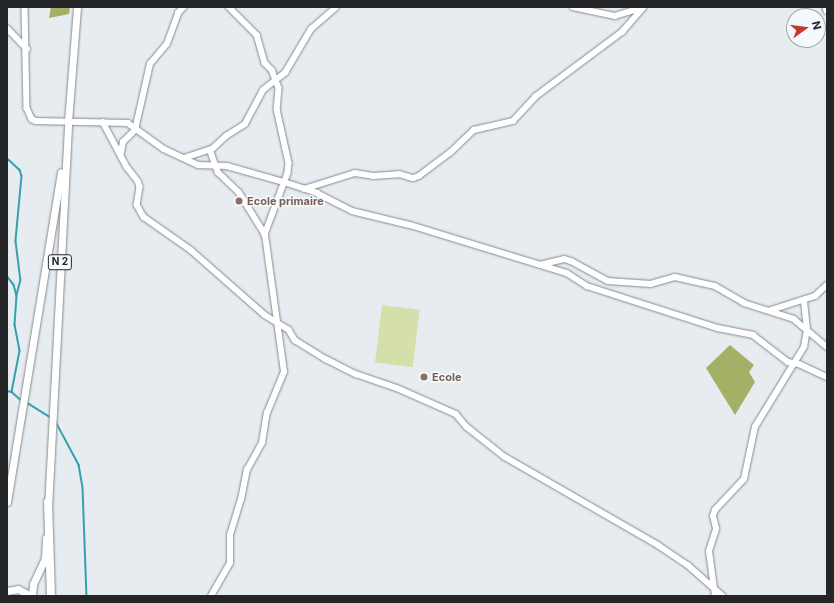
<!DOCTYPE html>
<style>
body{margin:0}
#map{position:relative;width:834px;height:603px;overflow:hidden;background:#e7ecf1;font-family:Inter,sans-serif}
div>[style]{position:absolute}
.green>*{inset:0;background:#d5dfab;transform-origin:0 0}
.forest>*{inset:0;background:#a5b067}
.stream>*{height:1.5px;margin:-0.75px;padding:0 0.75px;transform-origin:0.75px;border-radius:0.75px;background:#34a1ad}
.roads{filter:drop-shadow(0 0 1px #858a8e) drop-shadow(0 0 1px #858a8e)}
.minor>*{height:5.5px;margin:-2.75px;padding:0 2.75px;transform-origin:2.75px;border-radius:2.75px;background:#fff}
.major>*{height:7px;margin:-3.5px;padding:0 3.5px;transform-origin:3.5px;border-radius:3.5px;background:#fff}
.highway>*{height:8px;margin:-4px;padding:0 4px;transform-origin:4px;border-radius:4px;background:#fff}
.dots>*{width:11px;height:11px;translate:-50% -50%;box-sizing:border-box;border:2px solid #f4f9fe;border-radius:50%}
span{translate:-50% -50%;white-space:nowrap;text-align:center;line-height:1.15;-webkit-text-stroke:3px #f4f9fe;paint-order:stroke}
.shield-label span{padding:1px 3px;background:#f4f9fe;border:1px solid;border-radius:3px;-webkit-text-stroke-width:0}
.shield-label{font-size:10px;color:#232527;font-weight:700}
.education-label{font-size:11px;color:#785e54;font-weight:700}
.left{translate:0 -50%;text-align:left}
.frame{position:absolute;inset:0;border:8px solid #232527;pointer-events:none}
.north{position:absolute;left:786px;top:8px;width:40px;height:40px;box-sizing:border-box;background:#f4f9fe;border:1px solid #a0a4a8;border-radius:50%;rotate:76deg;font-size:11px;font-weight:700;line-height:16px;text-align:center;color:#232527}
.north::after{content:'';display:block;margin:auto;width:14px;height:18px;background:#c6392f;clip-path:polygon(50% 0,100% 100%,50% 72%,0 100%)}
</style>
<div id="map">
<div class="green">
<div style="left:382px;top:305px;width:38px;height:58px;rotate:7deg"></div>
</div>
<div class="forest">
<div style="clip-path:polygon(51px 7px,70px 7px,69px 14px,49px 18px)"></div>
<div style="clip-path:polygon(730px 345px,754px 365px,749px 372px,755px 382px,735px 415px,706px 368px)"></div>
</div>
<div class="stream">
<div style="left:7px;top:158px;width:18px;rotate:43deg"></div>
<div style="left:20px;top:170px;width:6px;rotate:72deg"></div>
<div style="left:22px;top:176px;width:65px;rotate:95.3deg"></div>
<div style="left:16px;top:241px;width:39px;rotate:83deg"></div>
<div style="left:21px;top:280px;width:16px;rotate:105deg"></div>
<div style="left:7px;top:276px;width:11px;rotate:52deg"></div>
<div style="left:14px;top:285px;width:11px;rotate:75deg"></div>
<div style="left:17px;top:296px;width:29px;rotate:94deg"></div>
<div style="left:15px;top:325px;width:26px;rotate:79deg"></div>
<div style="left:20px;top:351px;width:42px;rotate:101deg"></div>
<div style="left:12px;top:392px;width:12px;rotate:42deg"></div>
<div style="left:7px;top:391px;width:5px;rotate:11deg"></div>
<div style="left:26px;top:402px;width:28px;rotate:32deg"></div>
<div style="left:55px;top:420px;width:51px;rotate:61.9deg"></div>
<div style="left:79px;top:465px;width:23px;rotate:80deg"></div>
<div style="left:83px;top:488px;width:108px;rotate:87.9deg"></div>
</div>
<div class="roads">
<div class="minor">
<div style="left:25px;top:7px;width:101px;rotate:88.9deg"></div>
<div style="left:27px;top:108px;width:12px;rotate:66deg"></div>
<div style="left:32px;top:119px;width:4px;rotate:27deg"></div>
<div style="left:36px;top:121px;width:92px;rotate:1.2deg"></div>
<div style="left:128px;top:123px;width:44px;rotate:35.8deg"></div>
<div style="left:164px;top:149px;width:38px;rotate:25deg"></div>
<div style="left:198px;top:165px;width:29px;rotate:2deg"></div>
<div style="left:227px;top:166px;width:59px;rotate:15.7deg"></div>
<div style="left:284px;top:182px;width:35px;rotate:18deg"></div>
<div style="left:317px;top:193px;width:39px;rotate:27deg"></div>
<div style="left:352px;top:211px;width:60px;rotate:13.6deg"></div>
<div style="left:410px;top:225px;width:164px;rotate:17deg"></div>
<div style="left:567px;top:273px;width:24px;rotate:33deg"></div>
<div style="left:587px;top:286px;width:138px;rotate:17.8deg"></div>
<div style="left:718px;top:328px;width:36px;rotate:11deg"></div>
<div style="left:753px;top:335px;width:44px;rotate:37.6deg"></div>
<div style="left:788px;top:362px;width:11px;rotate:10deg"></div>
<div style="left:799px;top:364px;width:31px;rotate:25deg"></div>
<div style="left:229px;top:7px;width:40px;rotate:45deg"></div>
<div style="left:257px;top:35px;width:29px;rotate:74deg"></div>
<div style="left:265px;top:63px;width:10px;rotate:45deg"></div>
<div style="left:272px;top:70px;width:19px;rotate:69deg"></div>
<div style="left:279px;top:88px;width:21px;rotate:95deg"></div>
<div style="left:277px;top:109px;width:55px;rotate:77.5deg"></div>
<div style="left:289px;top:163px;width:10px;rotate:96deg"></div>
<div style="left:288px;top:173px;width:66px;rotate:110.4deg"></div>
<div style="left:573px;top:7px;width:43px;rotate:12.1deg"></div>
<div style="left:615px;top:16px;width:28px;rotate:-17deg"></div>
<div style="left:826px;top:7px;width:4px;rotate:76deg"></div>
<div style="left:7px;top:28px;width:29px;rotate:46deg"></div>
<div style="left:103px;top:122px;width:51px;rotate:61.9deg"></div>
<div style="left:127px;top:167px;width:18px;rotate:52deg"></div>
<div style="left:138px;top:181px;width:6px;rotate:72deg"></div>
<div style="left:140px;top:187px;width:18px;rotate:99deg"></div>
<div style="left:137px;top:205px;width:14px;rotate:60deg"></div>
<div style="left:144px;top:217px;width:57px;rotate:35.1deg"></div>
<div style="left:191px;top:250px;width:98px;rotate:41.3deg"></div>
<div style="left:265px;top:315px;width:28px;rotate:32deg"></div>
<div style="left:289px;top:330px;width:12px;rotate:59deg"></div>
<div style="left:295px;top:340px;width:36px;rotate:32deg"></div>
<div style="left:326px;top:359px;width:34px;rotate:27deg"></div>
<div style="left:356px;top:374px;width:43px;rotate:18.9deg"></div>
<div style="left:397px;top:388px;width:64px;rotate:23.8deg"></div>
<div style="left:456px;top:414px;width:17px;rotate:50deg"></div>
<div style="left:467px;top:427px;width:48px;rotate:38.3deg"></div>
<div style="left:505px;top:457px;width:177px;rotate:29.9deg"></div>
<div style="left:658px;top:545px;width:36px;rotate:34deg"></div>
<div style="left:688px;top:565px;width:47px;rotate:41.5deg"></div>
<div style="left:121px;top:153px;width:11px;rotate:-80deg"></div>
<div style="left:123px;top:142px;width:17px;rotate:-45deg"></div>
<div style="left:135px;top:130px;width:68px;rotate:-77.2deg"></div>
<div style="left:150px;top:64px;width:26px;rotate:-50deg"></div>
<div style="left:167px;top:44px;width:33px;rotate:-70deg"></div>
<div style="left:178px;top:13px;width:8px;rotate:-45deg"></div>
<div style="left:184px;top:158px;width:28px;rotate:-18deg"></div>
<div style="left:304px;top:189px;width:53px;rotate:-17.4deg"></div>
<div style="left:355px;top:173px;width:18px;rotate:9deg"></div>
<div style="left:373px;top:176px;width:26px;rotate:-4deg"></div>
<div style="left:399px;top:174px;width:15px;rotate:16deg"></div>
<div style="left:413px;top:178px;width:6px;rotate:-18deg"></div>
<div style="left:419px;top:176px;width:39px;rotate:-37deg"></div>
<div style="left:450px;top:153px;width:33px;rotate:-44deg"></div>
<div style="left:474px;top:130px;width:40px;rotate:-13deg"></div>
<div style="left:513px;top:121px;width:33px;rotate:-47deg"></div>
<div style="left:535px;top:97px;width:109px;rotate:-36.8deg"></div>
<div style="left:622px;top:32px;width:33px;rotate:-49deg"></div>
<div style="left:540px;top:265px;width:25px;rotate:-14deg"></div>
<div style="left:564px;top:259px;width:7px;rotate:16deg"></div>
<div style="left:571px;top:261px;width:42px;rotate:28.4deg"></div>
<div style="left:608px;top:281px;width:43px;rotate:4deg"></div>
<div style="left:651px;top:284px;width:25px;rotate:-16deg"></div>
<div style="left:675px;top:277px;width:41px;rotate:12.7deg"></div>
<div style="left:715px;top:286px;width:34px;rotate:30deg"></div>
<div style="left:744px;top:303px;width:52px;rotate:17.7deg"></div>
<div style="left:794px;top:319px;width:43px;rotate:40.3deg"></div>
<div style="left:771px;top:310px;width:46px;rotate:-17.7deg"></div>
<div style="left:815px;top:296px;width:16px;rotate:-43deg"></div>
<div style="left:211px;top:596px;width:38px;rotate:-60deg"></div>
<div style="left:230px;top:563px;width:28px;rotate:-90deg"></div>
<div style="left:230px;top:535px;width:37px;rotate:-73deg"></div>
<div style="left:241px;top:500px;width:31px;rotate:-79deg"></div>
<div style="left:247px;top:470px;width:31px;rotate:-61deg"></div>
<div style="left:262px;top:443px;width:30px;rotate:-81deg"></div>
<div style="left:267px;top:413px;width:44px;rotate:-67.5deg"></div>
<div style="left:284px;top:372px;width:138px;rotate:-97.9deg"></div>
<div style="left:265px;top:235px;width:49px;rotate:-121.8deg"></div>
<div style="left:239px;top:193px;width:29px;rotate:-136deg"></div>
<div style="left:218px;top:173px;width:23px;rotate:-110deg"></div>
<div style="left:210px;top:151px;width:22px;rotate:-43deg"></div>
<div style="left:226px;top:136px;width:22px;rotate:-32deg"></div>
<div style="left:245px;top:124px;width:38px;rotate:-62deg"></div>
<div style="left:263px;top:90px;width:28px;rotate:-38deg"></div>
<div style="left:285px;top:73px;width:51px;rotate:-59.4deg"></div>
<div style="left:311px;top:29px;width:33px;rotate:-41deg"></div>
<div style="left:715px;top:596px;width:45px;rotate:-97.6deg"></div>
<div style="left:709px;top:551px;width:23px;rotate:-72deg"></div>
<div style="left:716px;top:529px;width:13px;rotate:-103deg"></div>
<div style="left:713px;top:516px;width:6px;rotate:-72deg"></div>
<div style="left:715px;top:510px;width:42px;rotate:-46.9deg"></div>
<div style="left:744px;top:479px;width:53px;rotate:-78.1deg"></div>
<div style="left:755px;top:427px;width:94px;rotate:-58.5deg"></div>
<div style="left:804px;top:347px;width:17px;rotate:-80deg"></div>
<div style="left:807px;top:330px;width:30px;rotate:-96deg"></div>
</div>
<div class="major">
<div style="left:7px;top:502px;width:334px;rotate:-80.7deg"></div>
<div style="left:48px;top:508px;width:387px;rotate:-87deg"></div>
<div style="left:68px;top:122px;width:115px;rotate:-85.5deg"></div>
<div style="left:7px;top:591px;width:11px;rotate:-10deg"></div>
<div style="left:18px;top:589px;width:15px;rotate:28deg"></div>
<div style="left:32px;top:596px;width:12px;rotate:-85deg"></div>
<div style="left:33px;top:584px;width:29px;rotate:-65deg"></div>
<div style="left:45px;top:558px;width:20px;rotate:-87deg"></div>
</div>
<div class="highway">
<div style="left:48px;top:502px;width:94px;rotate:88.2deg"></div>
</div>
</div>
<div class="dots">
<div style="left:239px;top:201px;background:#8d6e63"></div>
<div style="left:424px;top:377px;background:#8d6e63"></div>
</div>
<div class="shield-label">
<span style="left:60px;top:262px">N 2</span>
</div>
<div class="education-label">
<span class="left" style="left:247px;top:201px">Ecole primaire</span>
<span class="left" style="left:432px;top:377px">Ecole</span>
</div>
<div class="frame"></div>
<div class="north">N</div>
</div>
